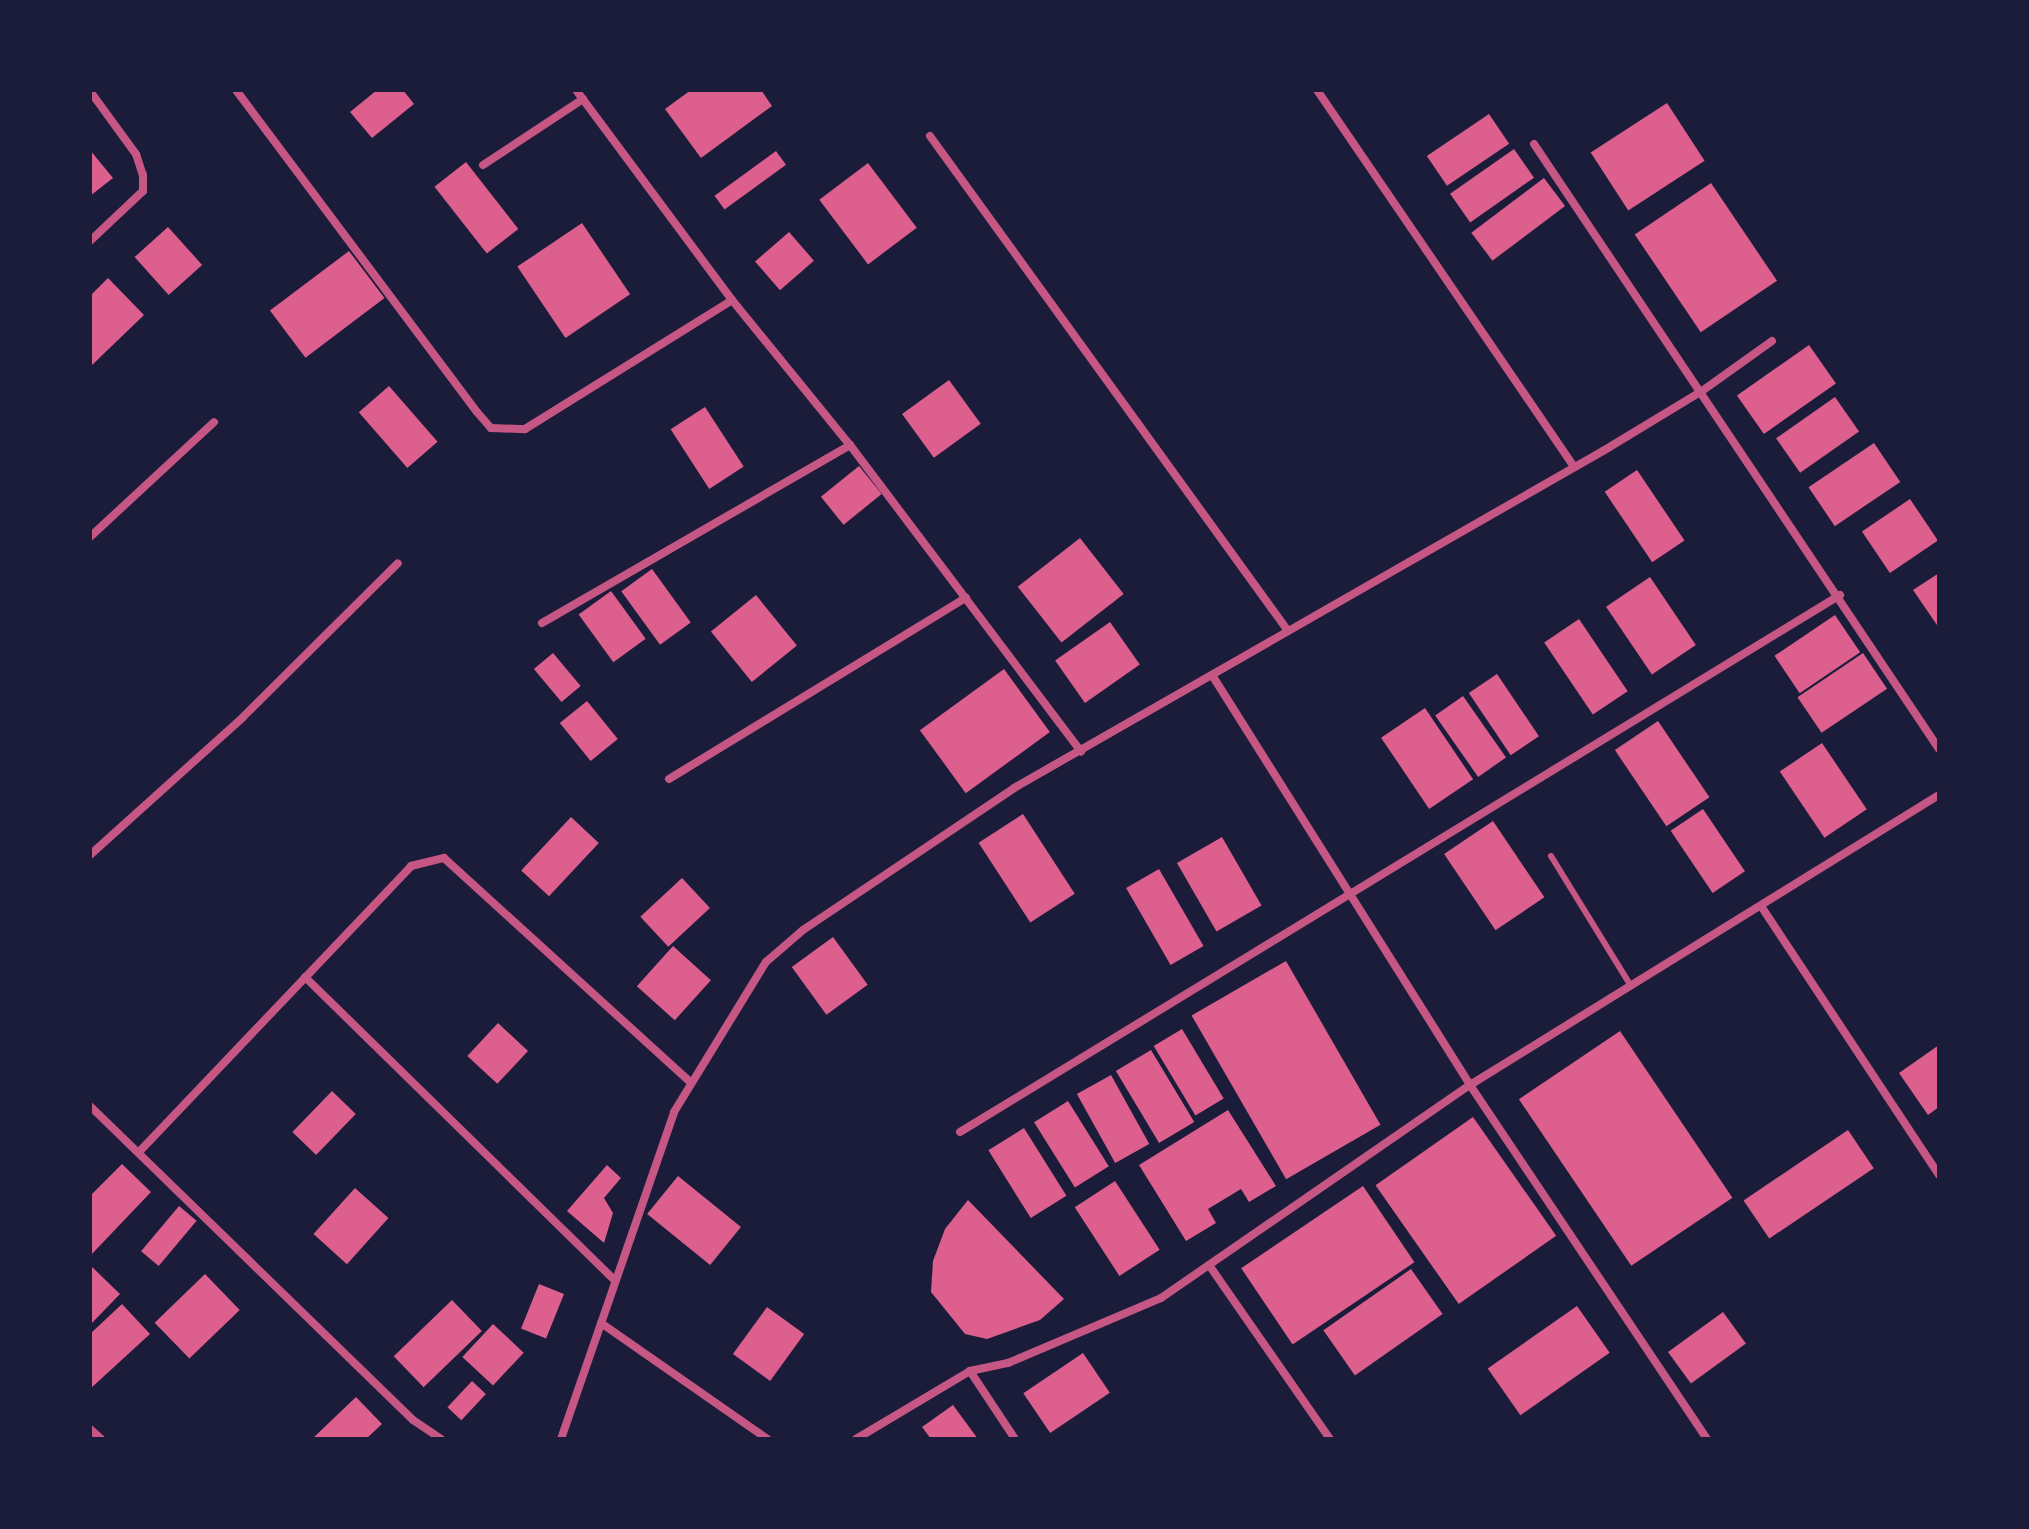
<!DOCTYPE html>
<style>
body{margin:0}
#map{position:relative;width:2029px;height:1529px;overflow:hidden;background:#1b1b3a;font-family:"Noto Serif",serif}
div>[style]{position:absolute}
.building>*{inset:0;background:#dd5f8e;transform-origin:0 0}
.service>*{height:6px;margin:-3px;padding:0 3px;transform-origin:3px;border-radius:3px;background:#c65784}
.minor>*{height:8px;margin:-4px;padding:0 4px;transform-origin:4px;border-radius:4px;background:#c65784}
span{translate:-50% -50%;white-space:nowrap;text-align:center;line-height:1.15;-webkit-text-stroke:6px #1b1b3a;paint-order:stroke}
.frame{position:absolute;inset:0;border:92px solid #1b1b3a;pointer-events:none}
</style>
<div id="map">
<div class="building">
<div style="clip-path:polygon(377px 90px,403px 90px,414px 104px,372px 138px,350px 112px)"></div>
<div style="clip-path:polygon(691px 90px,761px 90px,772px 106px,701px 158px,665px 109px)"></div>
<div style="left:1667px;top:103px;width:69px;height:91px;rotate:57deg"></div>
<div style="left:1489px;top:114px;width:36px;height:75px;rotate:56deg"></div>
<div style="left:1514px;top:149px;width:35px;height:78px;rotate:55deg"></div>
<div style="clip-path:polygon(90px 150px,113px 178px,90px 196px)"></div>
<div style="left:776px;top:151px;width:17px;height:76px;rotate:54deg"></div>
<div style="left:466px;top:162px;width:85px;height:40px;rotate:52deg"></div>
<div style="left:868px;top:163px;width:81px;height:61px;rotate:53deg"></div>
<div style="left:1544px;top:178px;width:35px;height:91px;rotate:53deg"></div>
<div style="left:1711px;top:183px;width:118px;height:92px;rotate:56deg"></div>
<div style="left:582px;top:223px;width:86px;height:78px;rotate:56deg"></div>
<div style="left:168px;top:227px;width:51px;height:45px;rotate:48deg"></div>
<div style="left:789px;top:232px;width:38px;height:45px;rotate:49deg"></div>
<div style="left:349px;top:251px;width:59px;height:99px;rotate:53deg"></div>
<div style="clip-path:polygon(108px 278px,144px 315px,90px 367px,90px 296px)"></div>
<div style="left:1809px;top:345px;width:47px;height:88px;rotate:55deg"></div>
<div style="left:949px;top:380px;width:54px;height:58px;rotate:54deg"></div>
<div style="left:389px;top:386px;width:74px;height:40px;rotate:49deg"></div>
<div style="left:1835px;top:397px;width:42px;height:72px;rotate:55deg"></div>
<div style="left:705px;top:407px;width:71px;height:41px;rotate:57deg"></div>
<div style="left:1874px;top:443px;width:47px;height:79px;rotate:56deg"></div>
<div style="left:859px;top:466px;width:36px;height:49px;rotate:51deg"></div>
<div style="left:1637px;top:470px;width:85px;height:39px;rotate:56deg"></div>
<div style="left:1910px;top:499px;width:50px;height:58px;rotate:56deg"></div>
<div style="left:1080px;top:538px;width:71px;height:79px;rotate:52deg"></div>
<div style="left:652px;top:569px;width:66px;height:38px;rotate:54deg"></div>
<div style="clip-path:polygon(1939px 573px,1939px 628px,1913px 590px)"></div>
<div style="left:1650px;top:577px;width:82px;height:53px;rotate:56deg"></div>
<div style="left:611px;top:591px;width:59px;height:40px;rotate:54deg"></div>
<div style="left:756px;top:595px;width:65px;height:58px;rotate:51deg"></div>
<div style="left:1835px;top:615px;width:45px;height:73px;rotate:56deg"></div>
<div style="left:1579px;top:619px;width:87px;height:42px;rotate:56deg"></div>
<div style="left:1110px;top:622px;width:52px;height:67px;rotate:55deg"></div>
<div style="left:553px;top:653px;width:43px;height:25px;rotate:50deg"></div>
<div style="left:1863px;top:653px;width:43px;height:79px;rotate:56deg"></div>
<div style="left:1004px;top:669px;width:78px;height:104px;rotate:54deg"></div>
<div style="left:1497px;top:674px;width:75px;height:34px;rotate:56deg"></div>
<div style="left:1463px;top:696px;width:75px;height:34px;rotate:55deg"></div>
<div style="left:587px;top:701px;width:49px;height:35px;rotate:51deg"></div>
<div style="left:1425px;top:708px;width:86px;height:53px;rotate:56deg"></div>
<div style="left:1658px;top:721px;width:92px;height:52px;rotate:56deg"></div>
<div style="left:1822px;top:743px;width:80px;height:51px;rotate:56deg"></div>
<div style="left:1703px;top:809px;width:75px;height:39px;rotate:56deg"></div>
<div style="left:1023px;top:814px;width:95px;height:53px;rotate:57deg"></div>
<div style="left:571px;top:817px;width:38px;height:73px;rotate:43deg"></div>
<div style="left:1493px;top:821px;width:92px;height:59px;rotate:56deg"></div>
<div style="left:1222px;top:837px;width:79px;height:52px;rotate:60deg"></div>
<div style="left:1159px;top:869px;width:89px;height:38px;rotate:60deg"></div>
<div style="left:682px;top:878px;width:41px;height:57px;rotate:47deg"></div>
<div style="left:833px;top:937px;width:59px;height:51px;rotate:54deg"></div>
<div style="left:673px;top:946px;width:51px;height:54px;rotate:42deg"></div>
<div style="left:1286px;top:961px;width:189px;height:109px;rotate:60deg"></div>
<div style="left:498px;top:1023px;width:41px;height:45px;rotate:43deg"></div>
<div style="left:1182px;top:1029px;width:81px;height:33px;rotate:59deg"></div>
<div style="left:1620px;top:1031px;width:201px;height:122px;rotate:56deg"></div>
<div style="clip-path:polygon(1939px 1045px,1939px 1107px,1928px 1115px,1899px 1073px)"></div>
<div style="left:1151px;top:1050px;width:84px;height:41px;rotate:59deg"></div>
<div style="left:1111px;top:1075px;width:79px;height:39px;rotate:61deg"></div>
<div style="left:332px;top:1091px;width:33px;height:57px;rotate:44deg"></div>
<div style="left:1068px;top:1101px;width:77px;height:40px;rotate:58deg"></div>
<div style="clip-path:polygon(1228px 1110px,1276px 1186px,1249px 1202px,1241px 1189px,1208px 1209px,1216px 1223px,1186px 1241px,1139px 1165px)"></div>
<div style="left:1473px;top:1117px;width:145px;height:119px;rotate:55deg"></div>
<div style="left:1024px;top:1128px;width:80px;height:42px;rotate:58deg"></div>
<div style="left:1848px;top:1130px;width:46px;height:126px;rotate:56deg"></div>
<div style="clip-path:polygon(122px 1164px,151px 1192px,90px 1256px,90px 1196px)"></div>
<div style="clip-path:polygon(607px 1165px,621px 1178px,604px 1198px,613px 1213px,604px 1243px,567px 1211px)"></div>
<div style="left:678px;top:1176px;width:81px;height:49px;rotate:39deg"></div>
<div style="left:1115px;top:1181px;width:82px;height:48px;rotate:57deg"></div>
<div style="left:1363px;top:1186px;width:92px;height:147px;rotate:56deg"></div>
<div style="left:355px;top:1188px;width:45px;height:62px;rotate:42deg"></div>
<div style="clip-path:polygon(968px 1200px,1064px 1299px,1040px 1320px,987px 1339px,965px 1334px,931px 1292px,933px 1261px,945px 1229px)"></div>
<div style="left:179px;top:1206px;width:23px;height:59px;rotate:40deg"></div>
<div style="clip-path:polygon(90px 1265px,120px 1294px,90px 1325px)"></div>
<div style="left:1411px;top:1269px;width:55px;height:107px;rotate:55deg"></div>
<div style="left:205px;top:1274px;width:50px;height:70px;rotate:46deg"></div>
<div style="left:539px;top:1284px;width:27px;height:48px;rotate:22deg"></div>
<div style="left:452px;top:1300px;width:43px;height:81px;rotate:46deg"></div>
<div style="clip-path:polygon(122px 1304px,150px 1334px,90px 1389px,90px 1334px)"></div>
<div style="left:1577px;top:1306px;width:57px;height:109px;rotate:55deg"></div>
<div style="left:767px;top:1307px;width:46px;height:58px;rotate:36deg"></div>
<div style="left:1723px;top:1312px;width:39px;height:68px;rotate:54deg"></div>
<div style="left:493px;top:1324px;width:42px;height:45px;rotate:43deg"></div>
<div style="left:1083px;top:1353px;width:48px;height:72px;rotate:56deg"></div>
<div style="left:472px;top:1381px;width:19px;height:36px;rotate:43deg"></div>
<div style="clip-path:polygon(356px 1397px,382px 1424px,366px 1439px,312px 1439px)"></div>
<div style="clip-path:polygon(953px 1405px,978px 1439px,931px 1439px,922px 1427px)"></div>
</div>
<div class="service">
<div style="left:1551px;top:856px;width:153px;rotate:58.4deg"></div>
</div>
<div class="minor">
<div style="left:236px;top:90px;width:402px;rotate:53.2deg"></div>
<div style="left:477px;top:412px;width:21px;rotate:49deg"></div>
<div style="left:491px;top:428px;width:34px;rotate:2deg"></div>
<div style="left:525px;top:429px;width:244px;rotate:-31.9deg"></div>
<div style="left:732px;top:300px;width:262px;rotate:-126.6deg"></div>
<div style="left:1317px;top:90px;width:456px;rotate:55.7deg"></div>
<div style="left:90px;top:91px;width:78px;rotate:53.9deg"></div>
<div style="left:136px;top:154px;width:22px;rotate:72deg"></div>
<div style="left:143px;top:175px;width:16px;rotate:90deg"></div>
<div style="left:143px;top:191px;width:73px;rotate:136.7deg"></div>
<div style="left:930px;top:136px;width:611px;rotate:54.12deg"></div>
<div style="left:1534px;top:144px;width:728px;rotate:56.2deg"></div>
<div style="left:483px;top:165px;width:120px;rotate:-33.4deg"></div>
<div style="left:732px;top:300px;width:187px;rotate:50.9deg"></div>
<div style="left:850px;top:445px;width:384px;rotate:53deg"></div>
<div style="left:90px;top:537px;width:169px;rotate:-42.8deg"></div>
<div style="left:542px;top:623px;width:356px;rotate:-30deg"></div>
<div style="left:1212px;top:675px;width:484px;rotate:57.8deg"></div>
<div style="left:1470px;top:1085px;width:426px;rotate:56.2deg"></div>
<div style="left:669px;top:779px;width:348px;rotate:-31.4deg"></div>
<div style="left:90px;top:855px;width:206px;rotate:-42deg"></div>
<div style="left:243px;top:717px;width:218px;rotate:-44.8deg"></div>
<div style="left:1761px;top:906px;width:323px;rotate:56.5deg"></div>
<div style="left:305px;top:977px;width:434px;rotate:44.4deg"></div>
<div style="left:90px;top:1106px;width:450px;rotate:44.2deg"></div>
<div style="left:413px;top:1420px;width:34px;rotate:34deg"></div>
<div style="left:960px;top:1132px;width:1031px;rotate:-31.39deg"></div>
<div style="left:139px;top:1152px;width:395px;rotate:-46.4deg"></div>
<div style="left:411px;top:866px;width:34px;rotate:-14deg"></div>
<div style="left:444px;top:858px;width:334px;rotate:42.3deg"></div>
<div style="left:1209px;top:1265px;width:212px;rotate:55.2deg"></div>
<div style="left:601px;top:1323px;width:203px;rotate:34.9deg"></div>
<div style="left:970px;top:1371px;width:82px;rotate:56.5deg"></div>
<div style="left:90px;top:1429px;width:15px;rotate:42deg"></div>
<div style="left:561px;top:1439px;width:346px;rotate:-70.9deg"></div>
<div style="left:674px;top:1112px;width:176px;rotate:-58.5deg"></div>
<div style="left:766px;top:962px;width:49px;rotate:-40.9deg"></div>
<div style="left:803px;top:930px;width:254px;rotate:-33.9deg"></div>
<div style="left:1014px;top:788px;width:679px;rotate:-29.78deg"></div>
<div style="left:1603px;top:451px;width:116px;rotate:-31.2deg"></div>
<div style="left:1702px;top:391px;width:86px;rotate:-35.5deg"></div>
<div style="left:856px;top:1439px;width:133px;rotate:-30.8deg"></div>
<div style="left:970px;top:1371px;width:39px;rotate:-12deg"></div>
<div style="left:1008px;top:1363px;width:166px;rotate:-23deg"></div>
<div style="left:1161px;top:1298px;width:375px;rotate:-34.6deg"></div>
<div style="left:1470px;top:1085px;width:551px;rotate:-31.73deg"></div>
</div>
<div class="frame"></div>
</div>
